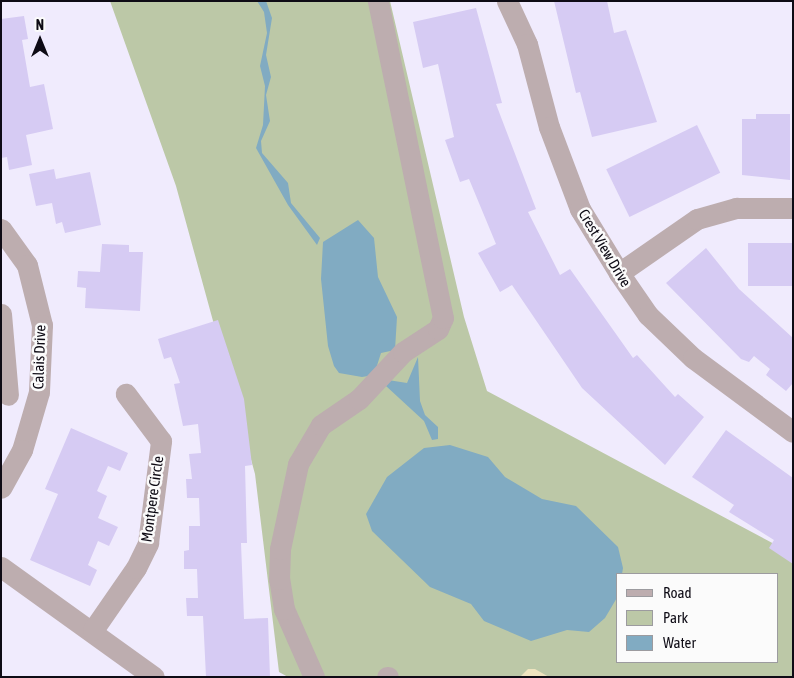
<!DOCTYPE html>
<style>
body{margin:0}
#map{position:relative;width:794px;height:678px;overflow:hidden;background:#f0ebfd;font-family:"Asap Condensed",sans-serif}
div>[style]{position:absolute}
.green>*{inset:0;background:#bcc8a7}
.sand>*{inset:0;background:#eee4bf}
.water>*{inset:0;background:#81abc2}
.building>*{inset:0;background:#d6cbf3;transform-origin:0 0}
.minor>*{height:21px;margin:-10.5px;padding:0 10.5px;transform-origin:10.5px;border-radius:10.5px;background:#bdadaf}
span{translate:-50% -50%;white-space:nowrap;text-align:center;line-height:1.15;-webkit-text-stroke:5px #fbfbfb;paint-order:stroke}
.street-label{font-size:15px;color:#0e0b15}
.frame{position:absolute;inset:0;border:2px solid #0e0b15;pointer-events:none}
.legend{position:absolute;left:616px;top:573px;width:162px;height:90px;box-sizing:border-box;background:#fbfbfb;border:1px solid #9c9b9f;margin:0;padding:6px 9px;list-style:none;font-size:15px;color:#0e0b15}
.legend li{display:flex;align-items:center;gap:10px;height:25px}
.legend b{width:25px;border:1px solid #9c9b9f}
.north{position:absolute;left:15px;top:15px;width:50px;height:50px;-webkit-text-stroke:4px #fbfbfb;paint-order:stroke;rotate:0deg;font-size:14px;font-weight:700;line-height:20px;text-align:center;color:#0e0b15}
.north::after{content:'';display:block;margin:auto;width:18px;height:22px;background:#0e0b15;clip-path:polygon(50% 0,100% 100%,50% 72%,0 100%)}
</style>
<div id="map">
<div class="green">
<div style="clip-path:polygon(evenodd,110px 1px,390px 1px,464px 317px,487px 391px,793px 554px,793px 677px,288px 677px,279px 672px,255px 474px,176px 186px,110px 1px,618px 574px,778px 574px,778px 662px,618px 662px,618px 574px)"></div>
</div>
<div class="sand">
<div style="clip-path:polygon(528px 669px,535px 669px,549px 677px,520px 677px)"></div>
</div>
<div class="water">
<div style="clip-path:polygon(257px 1px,266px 1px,272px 18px,266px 55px,271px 77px,266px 95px,270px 121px,261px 141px,262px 153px,288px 183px,291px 203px,320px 238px,317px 245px,288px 205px,256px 148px,263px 125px,265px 86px,260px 66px,267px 33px,264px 12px)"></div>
<div style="clip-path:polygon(358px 220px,374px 238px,378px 277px,397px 317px,395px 350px,381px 353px,374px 375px,362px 377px,339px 373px,334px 366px,328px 346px,321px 279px,323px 242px)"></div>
<div style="clip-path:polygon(418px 357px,420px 401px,425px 415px,438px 427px,438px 439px,432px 440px,424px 421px,386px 386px,388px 380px,407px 383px)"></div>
<div style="clip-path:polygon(450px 445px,488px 457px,505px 477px,542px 499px,576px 506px,618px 547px,623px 568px,622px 574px,618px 574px,618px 596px,605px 618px,589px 632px,567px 630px,531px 641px,484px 621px,471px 604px,430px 587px,372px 531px,366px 514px,387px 477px,424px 448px)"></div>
</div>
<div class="building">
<div style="clip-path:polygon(554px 1px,607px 1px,614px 33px,626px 30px,657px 122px,592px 137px,580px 92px,576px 93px)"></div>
<div style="clip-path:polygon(476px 8px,502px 103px,496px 104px,536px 209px,528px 212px,560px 275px,570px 269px,633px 358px,637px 355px,675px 397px,678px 394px,704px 417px,665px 465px,582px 388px,512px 285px,500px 292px,478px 253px,496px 244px,469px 179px,460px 182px,445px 140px,454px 137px,438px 64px,423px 68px,413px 22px)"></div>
<div style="clip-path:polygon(24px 16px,28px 39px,22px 40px,30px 87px,44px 84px,53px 129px,26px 135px,32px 165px,9px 170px,7px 157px,1px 158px,1px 19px)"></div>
<div style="clip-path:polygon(756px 114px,790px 114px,790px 180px,742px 175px,742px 119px,756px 119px)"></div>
<div style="left:697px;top:125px;width:53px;height:101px;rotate:64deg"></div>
<div style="clip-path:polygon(54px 169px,56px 179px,90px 172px,101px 225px,65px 233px,62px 222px,56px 224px,52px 203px,36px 206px,29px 174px)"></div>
<div style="left:793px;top:243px;width:43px;height:45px;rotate:90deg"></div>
<div style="clip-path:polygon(102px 244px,129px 245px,129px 252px,143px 252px,140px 311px,85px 308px,86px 288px,77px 287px,78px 271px,100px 272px)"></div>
<div style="clip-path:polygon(706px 248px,739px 289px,793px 338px,793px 383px,786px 391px,766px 375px,770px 369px,754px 356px,749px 362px,741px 359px,666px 283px)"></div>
<div style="clip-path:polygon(218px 320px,244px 399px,252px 465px,245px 466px,247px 543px,241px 543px,244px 619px,268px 618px,270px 677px,206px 677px,203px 616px,187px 616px,186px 598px,198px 598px,197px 569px,184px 569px,184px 551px,189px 550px,189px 526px,200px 526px,199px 498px,187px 498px,186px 479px,192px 479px,189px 454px,201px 453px,198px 424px,183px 426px,174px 384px,180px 383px,171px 357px,164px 359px,158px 339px)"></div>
<div style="clip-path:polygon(71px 428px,128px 453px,120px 471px,108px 466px,97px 491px,107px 496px,98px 518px,118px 527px,109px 546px,98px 541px,88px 565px,97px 570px,90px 586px,30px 560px,58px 494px,45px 489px)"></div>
<div style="clip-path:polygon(726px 430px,793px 478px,793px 564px,769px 548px,774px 540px,729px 512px,734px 505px,692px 477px)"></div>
</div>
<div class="minor">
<div style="left:507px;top:1px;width:47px;rotate:65.1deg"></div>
<div style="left:527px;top:44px;width:86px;rotate:75.2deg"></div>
<div style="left:549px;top:127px;width:88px;rotate:69.3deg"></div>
<div style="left:580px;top:209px;width:75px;rotate:58.6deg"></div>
<div style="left:619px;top:273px;width:51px;rotate:55.4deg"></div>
<div style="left:648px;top:315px;width:62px;rotate:43.7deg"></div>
<div style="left:693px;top:358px;width:124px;rotate:36.5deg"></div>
<div style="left:1px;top:229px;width:44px;rotate:54.2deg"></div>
<div style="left:27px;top:265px;width:62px;rotate:76deg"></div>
<div style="left:42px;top:325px;width:67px;rotate:92.6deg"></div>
<div style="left:39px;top:392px;width:60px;rotate:106.3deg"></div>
<div style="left:22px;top:450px;width:43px;rotate:118.9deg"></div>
<div style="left:619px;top:273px;width:95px;rotate:-34.7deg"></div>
<div style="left:697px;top:219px;width:41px;rotate:-15.8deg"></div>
<div style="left:736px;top:208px;width:57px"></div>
<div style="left:1px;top:314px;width:81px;rotate:85.1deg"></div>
<div style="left:1px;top:567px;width:188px;rotate:35.7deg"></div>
<div style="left:93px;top:630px;width:75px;rotate:-55.3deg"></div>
<div style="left:136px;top:568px;width:28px;rotate:-64deg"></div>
<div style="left:148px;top:543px;width:103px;rotate:-82.7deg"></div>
<div style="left:161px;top:441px;width:59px;rotate:-126.7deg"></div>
<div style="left:314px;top:677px;width:74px;rotate:-113.8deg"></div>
<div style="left:284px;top:609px;width:30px;rotate:-99deg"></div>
<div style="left:279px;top:579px;width:30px;rotate:-88deg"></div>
<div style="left:280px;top:549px;width:87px;rotate:-78deg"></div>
<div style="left:298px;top:464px;width:45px;rotate:-59.5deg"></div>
<div style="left:321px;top:425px;width:46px;rotate:-34.4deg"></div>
<div style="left:359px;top:399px;width:64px;rotate:-46.9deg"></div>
<div style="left:403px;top:352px;width:42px;rotate:-33.3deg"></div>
<div style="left:438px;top:329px;width:12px;rotate:-66deg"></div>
<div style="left:443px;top:318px;width:324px;rotate:-101.6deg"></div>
<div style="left:387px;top:677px;width:1px"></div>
</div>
<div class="street-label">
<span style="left:605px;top:248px;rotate:59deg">Crest View Drive</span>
<span style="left:39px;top:357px;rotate:-88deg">Calais Drive</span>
<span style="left:152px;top:499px;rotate:-82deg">Montpere Circle</span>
</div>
<div class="frame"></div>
<ul class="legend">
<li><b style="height:6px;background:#bdadaf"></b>Road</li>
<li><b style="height:14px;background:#bcc8a7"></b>Park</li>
<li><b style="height:14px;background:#81abc2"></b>Water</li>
</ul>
<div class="north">N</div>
</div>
